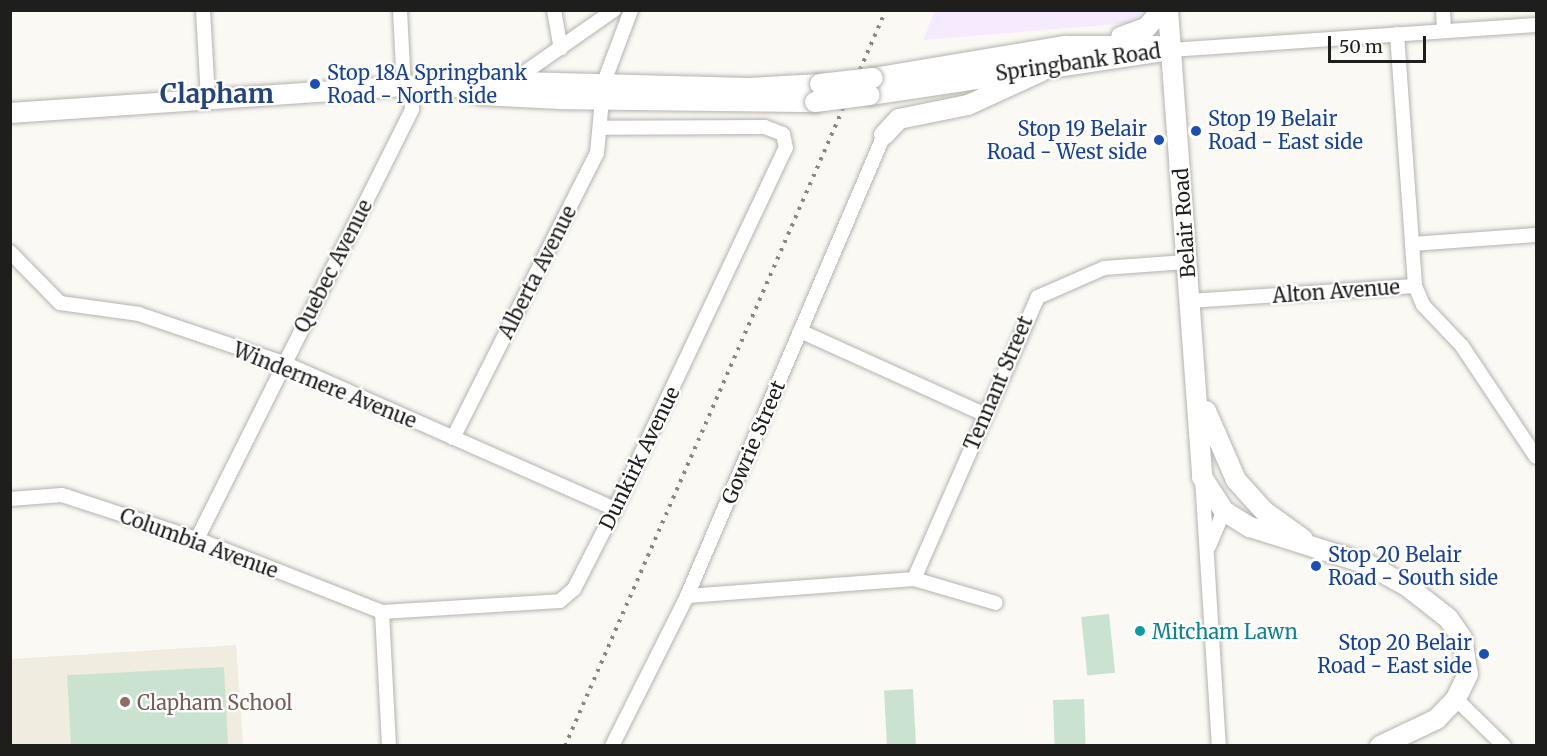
<!DOCTYPE html>
<style>
body{margin:0}
#map{position:relative;width:1547px;height:756px;overflow:hidden;background:#fbf9f4;font-family:Merriweather,serif}
div>[style]{position:absolute}
.industrial>*{inset:0;background:#f6eaff}
.built>*{inset:0;background:#f0ece0}
.green>*{inset:0;background:#cae3d1;transform-origin:0 0}
.roads{filter:drop-shadow(0 0 2px #b4b3ae) drop-shadow(0 0 2px #b4b3ae)}
.street>*{height:14px;margin:-7px;padding:0 7px;transform-origin:7px;border-radius:7px;background:#fff}
.secondary>*{height:20px;margin:-10px;padding:0 10px;transform-origin:10px;border-radius:10px;background:#fff}
.rail>*{height:4px;margin-top:-2px;transform-origin:0;background:repeating-linear-gradient(90deg,#888784 0 3px,transparent 0 9px)}
.bridges{filter:drop-shadow(0 0 2px #b4b3ae) drop-shadow(0 0 2px #b4b3ae)}
.secondary-bridge>*{height:20px;margin:-10px;padding:0 10px;transform-origin:10px;border-radius:10px;background:#fff}
.dots>*{width:16px;height:16px;translate:-50% -50%;box-sizing:border-box;border:3px solid #fff;border-radius:50%}
span{translate:-50% -50%;white-space:nowrap;text-align:center;line-height:1.15;-webkit-text-stroke:4.5px #fff;paint-order:stroke}
.street-label{font-size:20px;color:#1e1e1c}
.transit-label{font-size:20px;color:#164399}
.left{translate:0 -50%;text-align:left}
.right{translate:-100% -50%;text-align:right}
.culture-label{font-size:20px;color:#0d838f}
.education-label{font-size:20px;color:#785e54}
.district-label{font-size:26px;color:#24437a;font-weight:700}
.frame{position:absolute;inset:0;border:12px solid #1e1e1c;pointer-events:none}
.scale{position:absolute;left:1328px;top:36px;width:98px;height:27px;box-sizing:border-box;border:3px solid #1e1e1c;border-top:0;padding-left:8px;font-size:18px;line-height:21px;white-space:nowrap;color:#1e1e1c;-webkit-text-stroke:4px #fff;paint-order:stroke}
</style>
<div id="map">
<div class="industrial">
<div style="clip-path:polygon(935px 11px,935px 10px,1143px 11px,1130px 23px,923px 40px)"></div>
</div>
<div class="built">
<div style="clip-path:polygon(236px 645px,243px 745px,11px 746px,11px 659px)"></div>
</div>
<div class="green">
<div style="left:1109px;top:614px;width:59px;height:28px;rotate:84deg"></div>
<div style="left:224px;top:667px;width:78px;height:157px;rotate:87deg"></div>
<div style="left:913px;top:689px;width:56px;height:29px;rotate:87deg"></div>
<div style="left:1084px;top:699px;width:46px;height:31px;rotate:88deg"></div>
</div>
<div class="roads">
<div class="street">
<div style="left:203px;top:10px;width:90px;rotate:86.8deg"></div>
<div style="left:400px;top:10px;width:78px;rotate:87.1deg"></div>
<div style="left:554px;top:10px;width:39px;rotate:80deg"></div>
<div style="left:1443px;top:10px;width:21px;rotate:87deg"></div>
<div style="left:1397px;top:34px;width:253px;rotate:85.9deg"></div>
<div style="left:1170px;top:50px;width:367px;rotate:-3.9deg"></div>
<div style="left:514px;top:80px;width:122px;rotate:-35deg"></div>
<div style="left:604px;top:82px;width:77px;rotate:-69.4deg"></div>
<div style="left:1412px;top:244px;width:124px;rotate:-4.2deg"></div>
<div style="left:10px;top:252px;width:71px;rotate:45.6deg"></div>
<div style="left:60px;top:303px;width:80px;rotate:7.9deg"></div>
<div style="left:139px;top:314px;width:153px;rotate:18.7deg"></div>
<div style="left:284px;top:363px;width:362px;rotate:23.8deg"></div>
<div style="left:1189px;top:301px;width:226px;rotate:-3.8deg"></div>
<div style="left:1415px;top:286px;width:21px;rotate:67deg"></div>
<div style="left:1423px;top:305px;width:57px;rotate:46.4deg"></div>
<div style="left:1462px;top:346px;width:133px;rotate:56.3deg"></div>
<div style="left:800px;top:331px;width:202px;rotate:24.3deg"></div>
<div style="left:453px;top:438px;width:319px;rotate:-63.2deg"></div>
<div style="left:597px;top:153px;width:53px;rotate:-84.6deg"></div>
<div style="left:1202px;top:478px;width:269px;rotate:86.4deg"></div>
<div style="left:10px;top:499px;width:52px;rotate:-4.4deg"></div>
<div style="left:62px;top:495px;width:142px;rotate:18.1deg"></div>
<div style="left:197px;top:539px;width:199px;rotate:21.5deg"></div>
<div style="left:382px;top:612px;width:178px;rotate:-3.5deg"></div>
<div style="left:560px;top:601px;width:18px;rotate:-41deg"></div>
<div style="left:574px;top:589px;width:90px;rotate:-62.9deg"></div>
<div style="left:615px;top:509px;width:399px;rotate:-64.7deg"></div>
<div style="left:786px;top:148px;width:14px;rotate:-102deg"></div>
<div style="left:783px;top:134px;width:19px;rotate:-159deg"></div>
<div style="left:765px;top:127px;width:164px;rotate:179.7deg"></div>
<div style="left:197px;top:539px;width:481px;rotate:-63.4deg"></div>
<div style="left:412px;top:109px;width:22px;rotate:-93deg"></div>
<div style="left:1209px;top:546px;width:38px;rotate:-67deg"></div>
<div style="left:914px;top:579px;width:85px;rotate:16.3deg"></div>
<div style="left:687px;top:596px;width:228px;rotate:-4.3deg"></div>
<div style="left:914px;top:579px;width:308px;rotate:-66.3deg"></div>
<div style="left:1038px;top:297px;width:72px;rotate:-23.7deg"></div>
<div style="left:1104px;top:268px;width:82px;rotate:-4.2deg"></div>
<div style="left:382px;top:612px;width:134px;rotate:87deg"></div>
<div style="left:1456px;top:699px;width:67px;rotate:44.4deg"></div>
<div style="left:612px;top:746px;width:168px;rotate:-63.4deg"></div>
<div style="left:687px;top:596px;width:501px;rotate:-66.86deg"></div>
</div>
<div class="secondary">
<div style="left:1168px;top:10px;width:468px;rotate:85.8deg"></div>
<div style="left:1202px;top:477px;width:40px;rotate:57.1deg"></div>
<div style="left:1224px;top:511px;width:31px;rotate:32deg"></div>
<div style="left:1250px;top:527px;width:123px;rotate:17.5deg"></div>
<div style="left:1367px;top:564px;width:46px;rotate:28.8deg"></div>
<div style="left:1407px;top:586px;width:52px;rotate:38deg"></div>
<div style="left:1448px;top:618px;width:24px;rotate:55deg"></div>
<div style="left:1462px;top:638px;width:36px;rotate:81deg"></div>
<div style="left:1468px;top:674px;width:28px;rotate:116deg"></div>
<div style="left:1456px;top:699px;width:28px;rotate:134deg"></div>
<div style="left:1437px;top:719px;width:63px;rotate:154.7deg"></div>
<div style="left:1121px;top:37px;width:27px;rotate:-20deg"></div>
<div style="left:1146px;top:28px;width:24px;rotate:-48deg"></div>
<div style="left:873px;top:78px;width:195px;rotate:-9.5deg"></div>
<div style="left:1065px;top:46px;width:93px"></div>
<div style="left:457px;top:87px;width:25px;rotate:18deg"></div>
<div style="left:481px;top:95px;width:80px;rotate:2.9deg"></div>
<div style="left:561px;top:99px;width:254px;rotate:0.7deg"></div>
<div style="left:870px;top:95px;width:303px;rotate:-8.5deg"></div>
<div style="left:10px;top:113px;width:472px;rotate:-3.9deg"></div>
<div style="left:481px;top:81px;width:268px;rotate:1.5deg"></div>
<div style="left:749px;top:88px;width:71px;rotate:-3.2deg"></div>
<div style="left:884px;top:135px;width:22px;rotate:-47deg"></div>
<div style="left:899px;top:119px;width:70px;rotate:-11.5deg"></div>
<div style="left:968px;top:105px;width:81px;rotate:-24.7deg"></div>
<div style="left:1206px;top:411px;width:75px;rotate:66.5deg"></div>
<div style="left:1236px;top:480px;width:42px;rotate:47.9deg"></div>
<div style="left:1264px;top:511px;width:48px;rotate:35.7deg"></div>
</div>
</div>
<div class="rail">
<div style="left:565px;top:746px;width:803px;rotate:-66.44deg"></div>
</div>
<div class="bridges">
<div class="secondary-bridge">
<div style="left:820px;top:84px;width:53px;rotate:-6.5deg"></div>
<div style="left:815px;top:102px;width:55px;rotate:-7.3deg"></div>
</div>
</div>
<div class="dots">
<div style="left:315px;top:84px;background:#1a4fb4"></div>
<div style="left:1196px;top:131px;background:#1a4fb4"></div>
<div style="left:1159px;top:140px;background:#1a4fb4"></div>
<div style="left:1316px;top:566px;background:#1a4fb4"></div>
<div style="left:1140px;top:631px;background:#0f9aa8"></div>
<div style="left:1484px;top:654px;background:#1a4fb4"></div>
<div style="left:125px;top:702px;background:#8d6e63"></div>
</div>
<div class="street-label">
<span style="left:1078px;top:62px;rotate:-8deg">Springbank Road</span>
<span style="left:1184px;top:223px;rotate:-94deg">Belair Road</span>
<span style="left:333px;top:266px;rotate:-63deg">Quebec Avenue</span>
<span style="left:537px;top:272px;rotate:-63deg">Alberta Avenue</span>
<span style="left:1336px;top:291px;rotate:-4deg">Alton Avenue</span>
<span style="left:998px;top:383px;rotate:-67deg">Tennant Street</span>
<span style="left:325px;top:385px;rotate:22deg">Windermere Avenue</span>
<span style="left:753px;top:442px;rotate:-67deg">Gowrie Street</span>
<span style="left:639px;top:458px;rotate:-64deg">Dunkirk Avenue</span>
<span style="left:199px;top:543px;rotate:20deg">Columbia Avenue</span>
</div>
<div class="transit-label">
<span class="left" style="left:327px;top:84px">Stop 18A Springbank<br>Road - North side</span>
<span class="left" style="left:1208px;top:130px">Stop 19 Belair<br>Road - East side</span>
<span class="right" style="left:1147px;top:140px">Stop 19 Belair<br>Road - West side</span>
<span class="left" style="left:1328px;top:566px">Stop 20 Belair<br>Road - South side</span>
<span class="right" style="left:1472px;top:654px">Stop 20 Belair<br>Road - East side</span>
</div>
<div class="culture-label">
<span class="left" style="left:1152px;top:631px">Mitcham Lawn</span>
</div>
<div class="education-label">
<span class="left" style="left:137px;top:702px">Clapham School</span>
</div>
<div class="district-label">
<span style="left:217px;top:94px">Clapham</span>
</div>
<div class="frame"></div>
<div class="scale">50 m</div>
</div>
